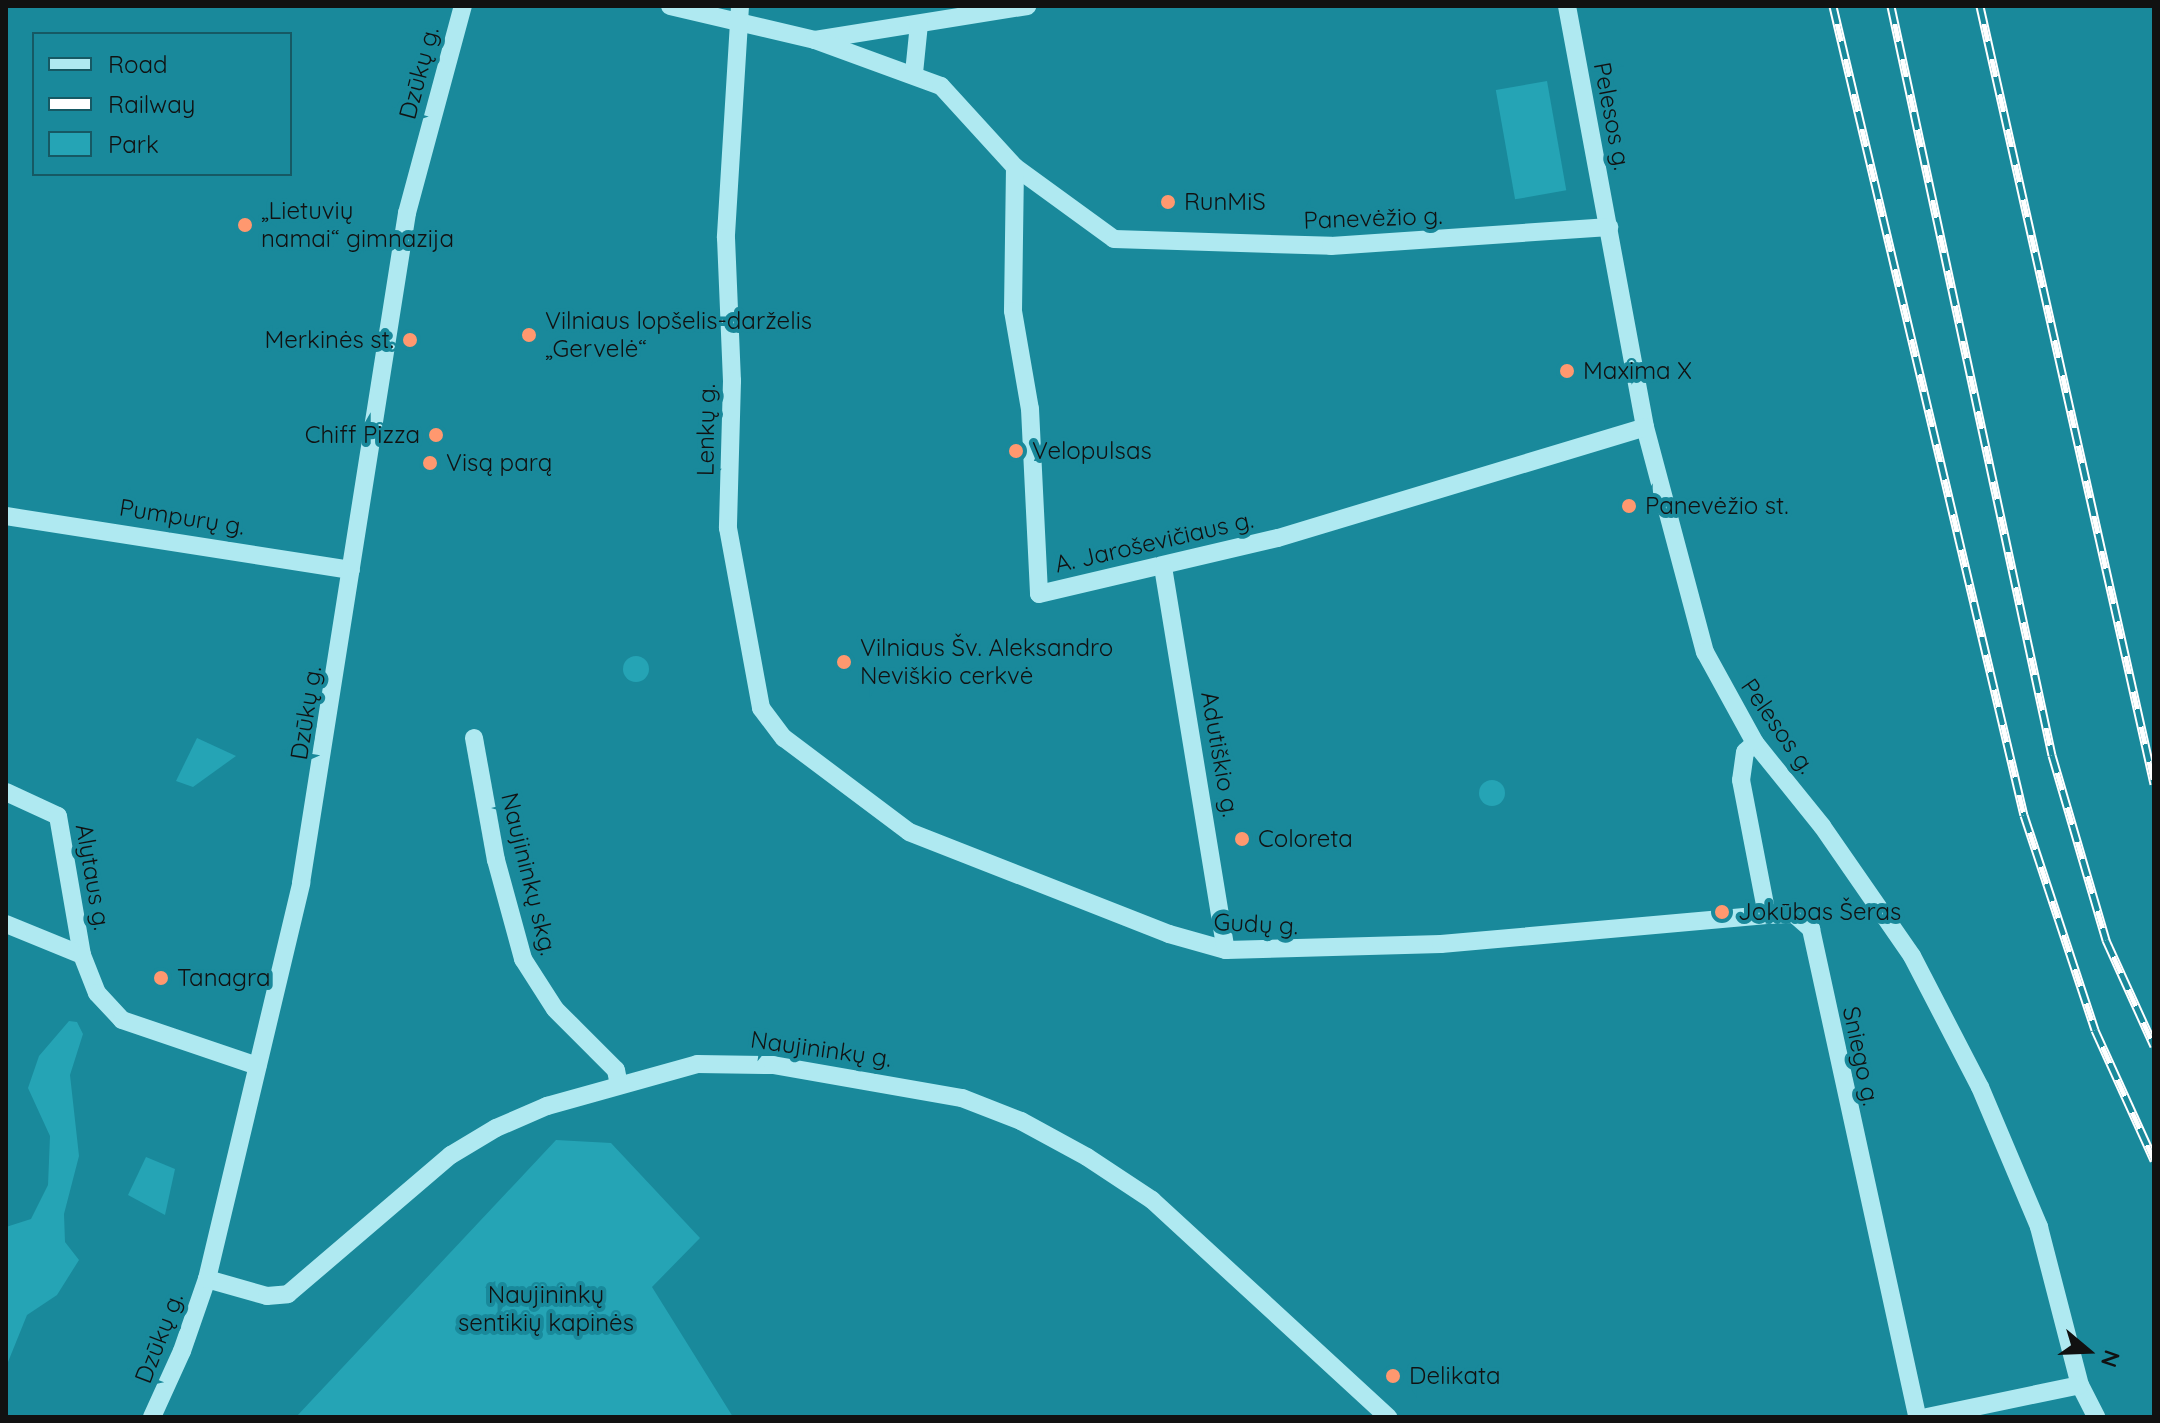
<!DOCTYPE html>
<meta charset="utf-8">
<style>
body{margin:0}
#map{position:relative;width:2160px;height:1423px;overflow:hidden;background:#19899b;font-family:Quicksand,sans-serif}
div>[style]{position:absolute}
.green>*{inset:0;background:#25a4b5;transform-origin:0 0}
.round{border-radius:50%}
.street>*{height:18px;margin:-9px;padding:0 9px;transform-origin:9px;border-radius:9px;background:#afe9f1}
.rail>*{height:9px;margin-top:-4.5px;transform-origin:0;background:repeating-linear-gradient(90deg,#19899b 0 18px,#fff 0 36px);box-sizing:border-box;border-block:2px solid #fff}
.dots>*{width:22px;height:22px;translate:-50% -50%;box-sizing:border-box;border:4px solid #19899b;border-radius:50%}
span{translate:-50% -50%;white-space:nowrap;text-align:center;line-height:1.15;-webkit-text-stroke:8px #19899b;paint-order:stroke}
.street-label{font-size:24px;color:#111}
.poi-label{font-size:24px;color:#111}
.left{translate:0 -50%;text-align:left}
.right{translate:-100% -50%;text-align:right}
.park-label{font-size:24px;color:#111}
.frame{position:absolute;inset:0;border:8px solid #111;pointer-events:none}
.legend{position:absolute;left:32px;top:32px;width:260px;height:144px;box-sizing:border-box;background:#19899b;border:2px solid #165964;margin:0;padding:10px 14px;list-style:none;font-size:24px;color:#111}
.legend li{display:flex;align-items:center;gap:16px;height:40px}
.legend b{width:40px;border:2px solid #165964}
.north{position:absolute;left:2048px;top:1311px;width:80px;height:80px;-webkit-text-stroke:6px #19899b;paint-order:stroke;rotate:109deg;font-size:22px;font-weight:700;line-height:32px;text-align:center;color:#111}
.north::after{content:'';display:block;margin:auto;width:28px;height:36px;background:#111;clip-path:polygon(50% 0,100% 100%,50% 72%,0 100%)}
</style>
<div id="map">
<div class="green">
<div style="left:1547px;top:81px;width:111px;height:52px;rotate:80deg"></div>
<div class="round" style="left:623px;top:656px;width:26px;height:26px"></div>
<div style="clip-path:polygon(197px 738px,236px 756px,193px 787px,176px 781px)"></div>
<div class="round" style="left:1479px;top:780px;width:26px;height:26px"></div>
<div style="clip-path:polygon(69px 1021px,77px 1022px,83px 1034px,70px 1075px,79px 1156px,64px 1214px,65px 1242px,79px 1260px,57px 1295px,27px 1315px,6px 1367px,6px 1227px,31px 1219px,48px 1185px,50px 1136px,28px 1088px,39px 1056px)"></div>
<div style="clip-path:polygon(556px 1140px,611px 1143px,700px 1238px,652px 1287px,733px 1417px,296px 1417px)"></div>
<div style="clip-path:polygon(146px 1157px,175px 1169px,165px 1215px,128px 1195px)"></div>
</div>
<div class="street">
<div style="left:670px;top:6px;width:149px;rotate:13.2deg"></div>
<div style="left:815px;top:40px;width:215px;rotate:-9.1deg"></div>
<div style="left:740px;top:6px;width:232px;rotate:93.5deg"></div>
<div style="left:726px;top:238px;width:143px;rotate:87.6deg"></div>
<div style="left:732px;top:381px;width:147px;rotate:91.6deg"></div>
<div style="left:728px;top:528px;width:183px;rotate:79.6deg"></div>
<div style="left:761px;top:708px;width:38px;rotate:53deg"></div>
<div style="left:784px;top:738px;width:156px;rotate:36.9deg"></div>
<div style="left:909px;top:832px;width:279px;rotate:21.4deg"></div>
<div style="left:1169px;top:934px;width:59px;rotate:15.7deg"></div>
<div style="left:1226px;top:950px;width:215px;rotate:-1.6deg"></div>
<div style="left:1441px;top:944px;width:327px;rotate:-5.1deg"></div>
<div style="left:1567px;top:6px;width:428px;rotate:79.5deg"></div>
<div style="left:1645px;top:427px;width:233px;rotate:75.1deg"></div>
<div style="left:1705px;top:652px;width:104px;rotate:61.2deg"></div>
<div style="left:1755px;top:743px;width:107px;rotate:51.1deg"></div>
<div style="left:1822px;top:826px;width:158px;rotate:55.3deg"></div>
<div style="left:1912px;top:956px;width:148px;rotate:62.6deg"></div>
<div style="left:1980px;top:1087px;width:152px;rotate:67.1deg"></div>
<div style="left:2039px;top:1227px;width:163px;rotate:75.5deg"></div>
<div style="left:2080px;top:1385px;width:36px;rotate:63deg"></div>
<div style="left:815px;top:40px;width:134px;rotate:20.1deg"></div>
<div style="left:941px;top:86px;width:110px;rotate:47.6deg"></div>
<div style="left:1015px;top:167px;width:122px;rotate:36deg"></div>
<div style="left:1114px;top:239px;width:217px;rotate:1.8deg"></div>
<div style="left:1331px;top:246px;width:279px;rotate:-3.9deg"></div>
<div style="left:914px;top:73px;width:49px;rotate:-84.2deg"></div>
<div style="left:1015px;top:167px;width:144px;rotate:90.8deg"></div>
<div style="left:1013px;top:311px;width:99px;rotate:80.2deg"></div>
<div style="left:1030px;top:409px;width:185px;rotate:87.2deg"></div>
<div style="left:1039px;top:594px;width:245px;rotate:-13.2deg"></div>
<div style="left:1278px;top:538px;width:383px;rotate:-16.8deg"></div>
<div style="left:6px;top:516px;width:349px;rotate:8.9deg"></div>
<div style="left:1163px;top:567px;width:388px;rotate:80.7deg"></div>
<div style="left:474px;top:738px;width:124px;rotate:79.8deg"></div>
<div style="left:496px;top:860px;width:103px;rotate:74.7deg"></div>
<div style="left:523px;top:959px;width:59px;rotate:57.4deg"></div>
<div style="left:555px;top:1009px;width:86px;rotate:45deg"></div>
<div style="left:616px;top:1070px;width:15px;rotate:79deg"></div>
<div style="left:1755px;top:743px;width:13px;rotate:138deg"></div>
<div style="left:1745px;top:752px;width:28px;rotate:98deg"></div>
<div style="left:1741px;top:780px;width:137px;rotate:79.1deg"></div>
<div style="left:1767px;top:915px;width:27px;rotate:-2deg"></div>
<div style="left:1794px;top:914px;width:23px;rotate:41deg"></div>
<div style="left:1811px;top:929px;width:499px;rotate:77.7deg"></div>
<div style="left:6px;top:792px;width:57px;rotate:24.8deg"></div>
<div style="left:58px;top:816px;width:141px;rotate:80.2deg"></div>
<div style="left:6px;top:924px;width:82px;rotate:22.2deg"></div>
<div style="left:82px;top:955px;width:41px;rotate:68.5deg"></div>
<div style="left:97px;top:993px;width:37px;rotate:47deg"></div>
<div style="left:122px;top:1020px;width:143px;rotate:18.8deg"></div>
<div style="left:207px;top:1279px;width:62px;rotate:15.8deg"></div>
<div style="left:267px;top:1296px;width:21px;rotate:-5deg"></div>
<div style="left:288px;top:1294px;width:214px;rotate:-40.5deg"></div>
<div style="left:451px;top:1155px;width:52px;rotate:-31deg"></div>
<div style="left:496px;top:1128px;width:56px;rotate:-23.3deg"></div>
<div style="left:547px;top:1106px;width:156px;rotate:-15.6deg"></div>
<div style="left:697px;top:1064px;width:76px;rotate:0.8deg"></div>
<div style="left:773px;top:1065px;width:192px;rotate:9.9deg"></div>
<div style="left:962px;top:1098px;width:63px;rotate:21.3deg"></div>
<div style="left:1021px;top:1121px;width:75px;rotate:28.6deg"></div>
<div style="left:1087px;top:1157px;width:78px;rotate:33.5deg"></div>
<div style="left:1152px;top:1200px;width:321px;rotate:42.6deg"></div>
<div style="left:152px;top:1417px;width:72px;rotate:-65.6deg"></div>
<div style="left:182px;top:1351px;width:76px;rotate:-70.9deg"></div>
<div style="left:207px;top:1279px;width:407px;rotate:-76.6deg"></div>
<div style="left:301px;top:883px;width:678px;rotate:-81.01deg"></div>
<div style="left:407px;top:213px;width:214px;rotate:-74.9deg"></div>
<div style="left:1927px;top:1417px;width:156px;rotate:-11.8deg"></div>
</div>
<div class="rail">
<div style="left:1833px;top:6px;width:831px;rotate:76.72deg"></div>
<div style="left:2024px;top:815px;width:226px;rotate:71.7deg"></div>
<div style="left:2095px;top:1030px;width:143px;rotate:65.6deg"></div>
<div style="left:1891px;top:6px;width:766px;rotate:77.87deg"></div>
<div style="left:2052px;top:755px;width:193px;rotate:73.7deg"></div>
<div style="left:2106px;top:940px;width:116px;rotate:65.6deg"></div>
<div style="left:1980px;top:6px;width:797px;rotate:77.39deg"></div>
</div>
<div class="dots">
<div style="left:1168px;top:202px;background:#ff986f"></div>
<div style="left:245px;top:225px;background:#ff986f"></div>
<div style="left:529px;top:335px;background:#ff986f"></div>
<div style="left:410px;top:340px;background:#ff986f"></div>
<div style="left:1567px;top:371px;background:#ff986f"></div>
<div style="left:436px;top:435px;background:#ff986f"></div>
<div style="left:1016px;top:451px;background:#ff986f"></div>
<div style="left:430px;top:463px;background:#ff986f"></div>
<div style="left:1629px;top:506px;background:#ff986f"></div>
<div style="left:844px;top:662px;background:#ff986f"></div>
<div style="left:1242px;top:839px;background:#ff986f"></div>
<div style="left:1722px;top:912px;background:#ff986f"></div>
<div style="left:161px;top:978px;background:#ff986f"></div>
<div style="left:1393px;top:1376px;background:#ff986f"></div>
</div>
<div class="street-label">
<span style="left:419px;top:73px;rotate:-75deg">Dzūkų g.</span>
<span style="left:1612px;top:116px;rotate:79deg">Pelesos g.</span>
<span style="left:1373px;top:218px;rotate:-2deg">Panevėžio g.</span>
<span style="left:706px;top:430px;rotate:-89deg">Lenkų g.</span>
<span style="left:182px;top:517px;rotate:9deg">Pumpurų g.</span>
<span style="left:1154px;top:542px;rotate:-13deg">A. Jaroševičiaus g.</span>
<span style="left:306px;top:713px;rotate:-81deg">Dzūkų g.</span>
<span style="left:1778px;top:726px;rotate:55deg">Pelesos g.</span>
<span style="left:1220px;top:754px;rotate:80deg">Adutiškio g.</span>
<span style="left:529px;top:874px;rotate:76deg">Naujininkų skg.</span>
<span style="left:93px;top:877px;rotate:80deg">Alytaus g.</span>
<span style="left:1256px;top:924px;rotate:3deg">Gudų g.</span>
<span style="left:821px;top:1049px;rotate:8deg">Naujininkų g.</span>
<span style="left:1861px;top:1056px;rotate:78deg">Sniego g.</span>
<span style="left:159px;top:1338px;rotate:-69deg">Dzūkų g.</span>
</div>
<div class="poi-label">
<span class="left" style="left:1184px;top:202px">RunMiS</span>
<span class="left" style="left:261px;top:225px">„Lietuvių<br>namai“ gimnazija</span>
<span class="left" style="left:545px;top:335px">Vilniaus lopšelis-darželis<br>„Gervelė“</span>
<span class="right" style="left:394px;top:340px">Merkinės st.</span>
<span class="left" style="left:1583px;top:371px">Maxima X</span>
<span class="right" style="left:420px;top:435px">Chiff Pizza</span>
<span class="left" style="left:1032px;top:451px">Velopulsas</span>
<span class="left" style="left:446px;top:463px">Visą parą</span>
<span class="left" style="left:1645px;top:506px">Panevėžio st.</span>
<span class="left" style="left:860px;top:662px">Vilniaus Šv. Aleksandro<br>Neviškio cerkvė</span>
<span class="left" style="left:1258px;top:839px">Coloreta</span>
<span class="left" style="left:1738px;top:912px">Jokūbas Šeras</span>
<span class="left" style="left:177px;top:978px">Tanagra</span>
<span class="left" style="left:1409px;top:1376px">Delikata</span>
</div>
<div class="park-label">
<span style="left:546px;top:1309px">Naujininkų<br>sentikių kapinės</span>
</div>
<div class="frame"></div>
<ul class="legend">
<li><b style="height:10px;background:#afe9f1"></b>Road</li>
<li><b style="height:10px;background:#fff"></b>Railway</li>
<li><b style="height:22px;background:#25a4b5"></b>Park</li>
</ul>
<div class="north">N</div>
</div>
